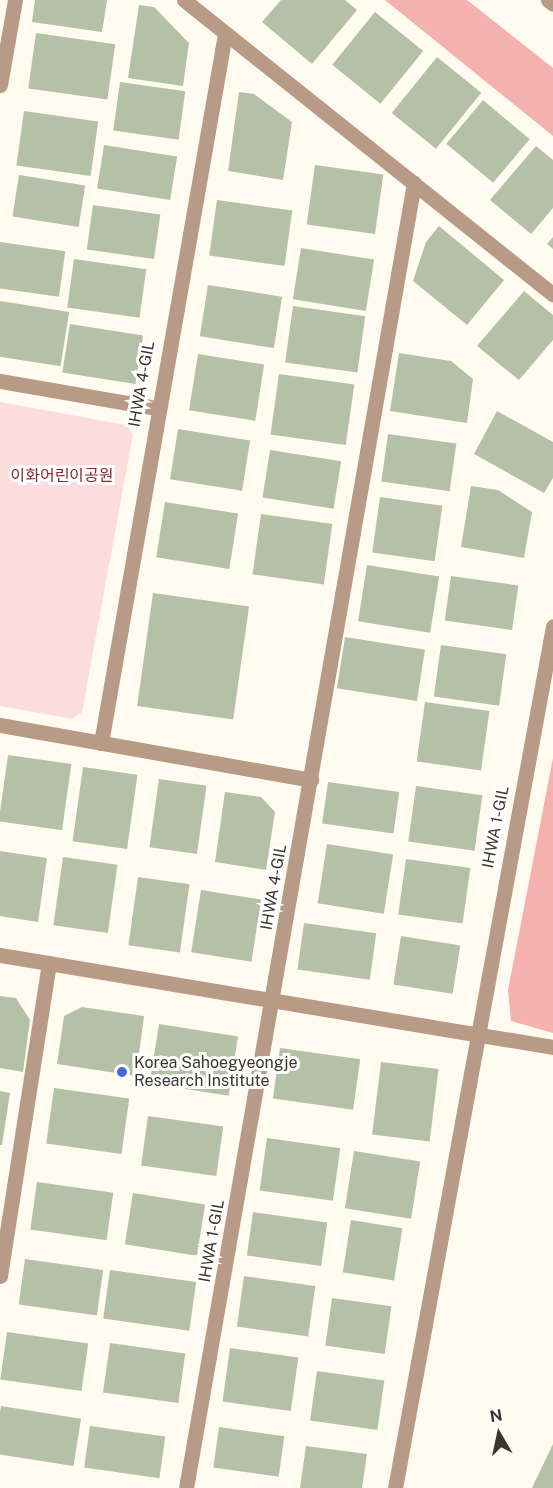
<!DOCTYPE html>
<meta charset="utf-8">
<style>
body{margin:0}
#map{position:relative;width:553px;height:1488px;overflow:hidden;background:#fffbf0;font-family:"Public Sans","Noto Sans KR",sans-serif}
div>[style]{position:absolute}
.green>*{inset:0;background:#fbdddb}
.forest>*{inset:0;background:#f5b1ad}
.building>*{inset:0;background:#b5c1a6;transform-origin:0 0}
.minor>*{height:15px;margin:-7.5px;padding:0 7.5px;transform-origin:7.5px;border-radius:7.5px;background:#b89b86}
.dots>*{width:16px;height:16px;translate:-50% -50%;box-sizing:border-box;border:3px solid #fff;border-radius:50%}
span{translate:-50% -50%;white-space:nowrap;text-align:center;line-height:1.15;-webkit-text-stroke:6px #fff;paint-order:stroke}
.street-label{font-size:16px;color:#3a362b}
.park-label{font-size:16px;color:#88282c}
.poi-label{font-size:16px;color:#3a362b}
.left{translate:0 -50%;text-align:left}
.north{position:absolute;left:469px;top:1404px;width:60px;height:60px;-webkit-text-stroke:4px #fff;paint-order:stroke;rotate:351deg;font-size:16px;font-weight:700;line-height:24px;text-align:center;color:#3a362b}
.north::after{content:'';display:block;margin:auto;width:21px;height:27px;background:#3a362b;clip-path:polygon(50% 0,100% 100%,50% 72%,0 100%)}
</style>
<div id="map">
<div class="green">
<div style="clip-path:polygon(0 402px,126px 425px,133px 434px,82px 712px,72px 719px,0 706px)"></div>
</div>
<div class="forest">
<div style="clip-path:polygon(385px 0,467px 0,553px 68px,553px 136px)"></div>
<div style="clip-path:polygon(553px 758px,553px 1033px,511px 1021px,508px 990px)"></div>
</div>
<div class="building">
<div style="clip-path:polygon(35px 0,107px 0,102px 32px,32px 22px)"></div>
<div style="clip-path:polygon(281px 0,345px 0,357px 10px,312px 64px,262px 22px)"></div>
<div style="clip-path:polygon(139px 5px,154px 7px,189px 43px,183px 86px,128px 78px)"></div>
<div style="left:375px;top:12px;width:62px;height:68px;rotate:39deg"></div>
<div style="left:36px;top:33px;width:80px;height:56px;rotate:8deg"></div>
<div style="left:437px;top:57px;width:57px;height:72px;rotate:39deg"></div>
<div style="left:120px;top:82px;width:66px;height:49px;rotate:8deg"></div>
<div style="clip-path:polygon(239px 92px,254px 94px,292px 122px,283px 180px,228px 171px)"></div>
<div style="left:483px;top:100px;width:61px;height:57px;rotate:40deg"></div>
<div style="left:24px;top:111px;width:75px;height:55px;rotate:8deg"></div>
<div style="left:104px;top:145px;width:74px;height:44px;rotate:9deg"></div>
<div style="clip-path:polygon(536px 146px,553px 160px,553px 208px,531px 234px,490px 200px)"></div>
<div style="left:315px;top:165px;width:69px;height:60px;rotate:8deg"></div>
<div style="left:19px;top:175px;width:67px;height:42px;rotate:9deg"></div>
<div style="left:217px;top:200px;width:76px;height:56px;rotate:8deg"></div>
<div style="left:93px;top:205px;width:68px;height:45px;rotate:8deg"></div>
<div style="clip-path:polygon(439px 226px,504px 280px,467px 325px,413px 281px,426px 242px)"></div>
<div style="clip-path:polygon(553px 237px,553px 249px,547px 244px)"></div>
<div style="left:0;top:242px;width:66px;height:46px;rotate:8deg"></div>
<div style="left:301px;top:248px;width:74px;height:52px;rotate:9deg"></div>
<div style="left:74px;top:259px;width:73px;height:49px;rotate:8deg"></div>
<div style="left:208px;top:285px;width:75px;height:52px;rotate:9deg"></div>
<div style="clip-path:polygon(524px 291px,553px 315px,553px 340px,519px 380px,477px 346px)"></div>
<div style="left:0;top:301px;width:70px;height:55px;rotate:9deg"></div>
<div style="left:293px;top:306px;width:73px;height:57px;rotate:8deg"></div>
<div style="left:70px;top:324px;width:74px;height:49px;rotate:9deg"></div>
<div style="clip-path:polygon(399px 353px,451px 361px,473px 379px,467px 423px,390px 411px)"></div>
<div style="left:198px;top:354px;width:67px;height:57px;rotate:9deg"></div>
<div style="left:279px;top:374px;width:76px;height:61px;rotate:8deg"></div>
<div style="clip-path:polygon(497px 411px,553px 442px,553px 478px,544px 493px,474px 454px)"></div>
<div style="left:178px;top:429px;width:73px;height:51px;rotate:9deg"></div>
<div style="left:388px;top:434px;width:69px;height:48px;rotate:8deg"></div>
<div style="left:270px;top:450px;width:72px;height:48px;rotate:9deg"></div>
<div style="clip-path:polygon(471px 486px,498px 490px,532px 512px,524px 558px,461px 547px)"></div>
<div style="left:380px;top:497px;width:63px;height:56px;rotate:8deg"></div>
<div style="left:165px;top:502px;width:74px;height:56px;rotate:9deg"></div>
<div style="left:261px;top:514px;width:72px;height:61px;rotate:8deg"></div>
<div style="left:367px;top:565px;width:73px;height:57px;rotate:9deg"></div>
<div style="left:451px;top:576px;width:68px;height:45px;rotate:8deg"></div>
<div style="left:153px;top:593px;width:97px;height:114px;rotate:8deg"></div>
<div style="left:345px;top:637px;width:81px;height:52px;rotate:9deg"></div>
<div style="left:441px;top:645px;width:66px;height:52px;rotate:8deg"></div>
<div style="left:425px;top:702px;width:65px;height:60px;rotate:8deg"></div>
<div style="left:8px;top:755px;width:64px;height:67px;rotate:8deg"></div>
<div style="left:83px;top:767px;width:55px;height:75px;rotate:8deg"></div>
<div style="left:159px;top:779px;width:48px;height:69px;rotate:8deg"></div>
<div style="left:328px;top:782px;width:72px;height:42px;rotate:8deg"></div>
<div style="left:416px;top:786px;width:67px;height:56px;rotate:8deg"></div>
<div style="clip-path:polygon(225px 792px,261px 797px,275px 812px,266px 870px,215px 862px)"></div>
<div style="left:327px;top:844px;width:67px;height:60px;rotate:9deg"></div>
<div style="clip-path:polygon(0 851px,47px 858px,38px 922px,0 916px)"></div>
<div style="left:63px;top:857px;width:55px;height:69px;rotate:8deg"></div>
<div style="left:406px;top:859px;width:65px;height:56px;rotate:8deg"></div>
<div style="left:138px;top:877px;width:52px;height:69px;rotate:8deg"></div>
<div style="left:201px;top:890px;width:61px;height:63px;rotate:9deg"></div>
<div style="left:304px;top:923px;width:73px;height:47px;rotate:8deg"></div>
<div style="left:401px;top:936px;width:60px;height:49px;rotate:9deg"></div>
<div style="clip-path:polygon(0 996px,16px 998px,30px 1020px,23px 1072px,0 1068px)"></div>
<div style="clip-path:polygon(82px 1007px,144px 1016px,136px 1076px,57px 1064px,64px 1016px)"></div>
<div style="left:159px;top:1024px;width:80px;height:60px;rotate:9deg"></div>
<div style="left:280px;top:1048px;width:81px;height:51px;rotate:8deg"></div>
<div style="left:381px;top:1062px;width:58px;height:73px;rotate:7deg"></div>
<div style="left:54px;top:1088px;width:76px;height:56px;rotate:8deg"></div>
<div style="clip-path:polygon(0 1091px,10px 1093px,2px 1145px,0 1145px)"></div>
<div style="left:148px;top:1116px;width:76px;height:50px;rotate:8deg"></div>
<div style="left:267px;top:1138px;width:74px;height:53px;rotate:8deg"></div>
<div style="left:354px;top:1151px;width:67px;height:58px;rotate:9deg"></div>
<div style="left:37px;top:1182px;width:77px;height:48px;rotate:8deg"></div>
<div style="left:133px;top:1193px;width:73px;height:52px;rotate:9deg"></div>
<div style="left:253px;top:1212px;width:75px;height:44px;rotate:8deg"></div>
<div style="left:351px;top:1220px;width:52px;height:53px;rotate:9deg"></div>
<div style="left:25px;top:1259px;width:79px;height:46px;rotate:8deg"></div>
<div style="left:110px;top:1270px;width:87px;height:49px;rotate:8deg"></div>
<div style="left:244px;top:1276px;width:72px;height:51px;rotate:8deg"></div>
<div style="left:332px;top:1298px;width:60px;height:48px;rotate:8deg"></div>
<div style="left:7px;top:1332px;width:82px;height:48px;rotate:8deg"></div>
<div style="left:110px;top:1343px;width:76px;height:50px;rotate:8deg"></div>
<div style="left:230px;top:1348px;width:69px;height:54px;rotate:8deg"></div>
<div style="left:317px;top:1371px;width:68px;height:50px;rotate:8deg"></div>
<div style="left:1px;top:1406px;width:81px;height:48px;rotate:9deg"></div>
<div style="left:90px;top:1426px;width:76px;height:42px;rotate:8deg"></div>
<div style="left:219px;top:1427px;width:66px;height:41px;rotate:8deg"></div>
<div style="clip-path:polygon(553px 1444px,553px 1488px,532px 1488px)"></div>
<div style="clip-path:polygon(306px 1446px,367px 1454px,362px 1488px,300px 1488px)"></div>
</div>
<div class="minor">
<div style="left:184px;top:0;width:472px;rotate:38.6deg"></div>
<div style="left:548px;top:0;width:6px;rotate:39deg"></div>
<div style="left:0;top:85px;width:86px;rotate:-80deg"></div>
<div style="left:0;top:381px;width:158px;rotate:9.8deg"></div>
<div style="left:0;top:725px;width:316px;rotate:10deg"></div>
<div style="left:101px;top:743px;width:720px;rotate:-80.08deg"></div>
<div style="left:0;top:955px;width:561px;rotate:9.45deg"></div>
<div style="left:0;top:1276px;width:317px;rotate:-81.1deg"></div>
<div style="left:186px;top:1488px;width:1325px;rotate:-80.09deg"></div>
<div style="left:395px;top:1488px;width:876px;rotate:-79.61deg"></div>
</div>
<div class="dots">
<div style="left:122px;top:1072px;background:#4469dc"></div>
</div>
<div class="street-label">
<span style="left:142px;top:384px;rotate:-80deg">IHWA 4-GIL</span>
<span style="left:496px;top:827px;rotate:-79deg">IHWA 1-GIL</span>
<span style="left:274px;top:887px;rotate:-80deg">IHWA 4-GIL</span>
<span style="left:212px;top:1241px;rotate:-80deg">IHWA 1-GIL</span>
</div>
<div class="park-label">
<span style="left:62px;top:476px">이화어린이공원</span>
</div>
<div class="poi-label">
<span class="left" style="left:134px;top:1072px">Korea Sahoegyeongje<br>Research Institute</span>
</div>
<div class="north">N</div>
</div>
